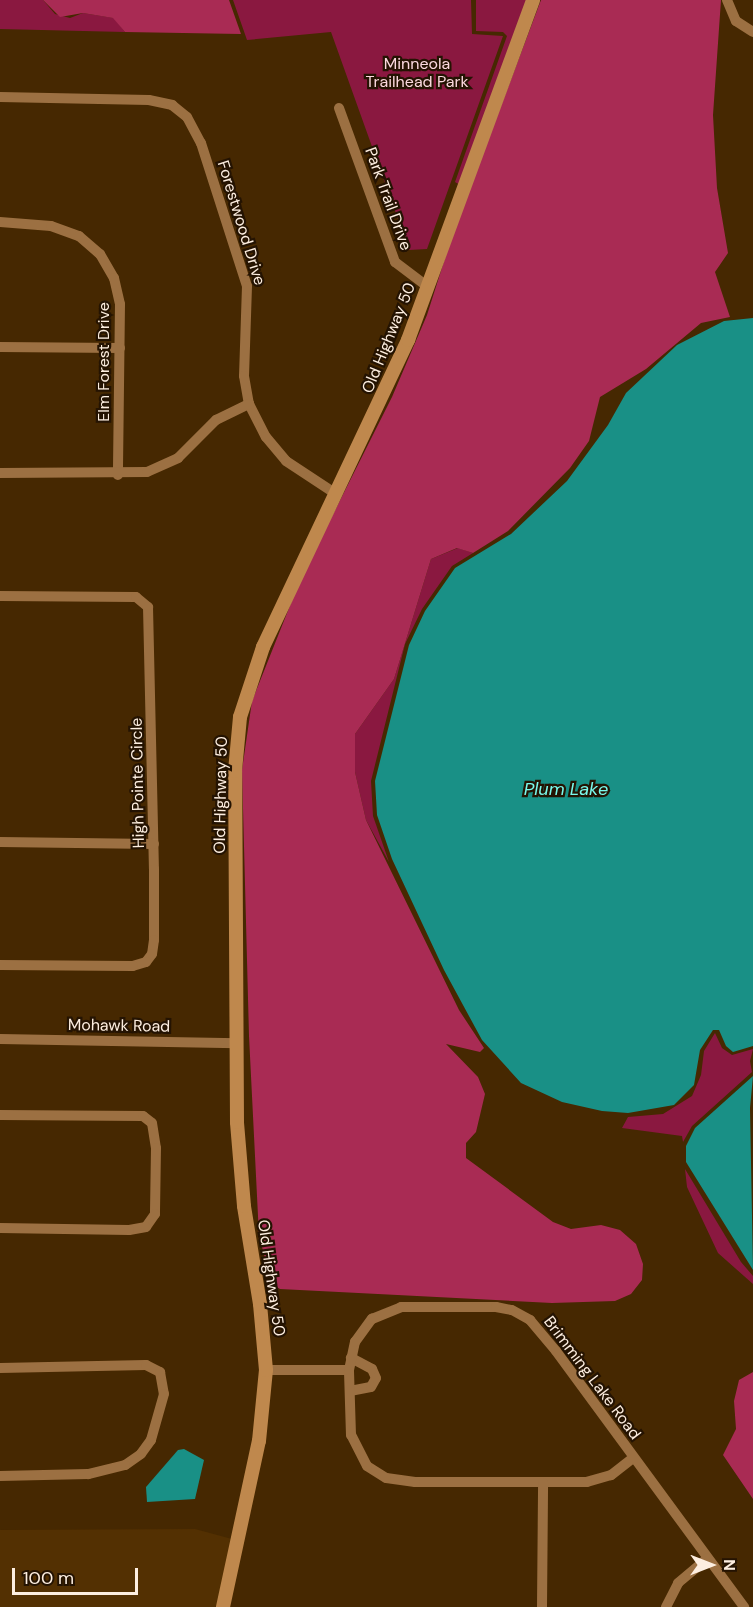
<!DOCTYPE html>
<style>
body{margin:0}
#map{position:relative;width:753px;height:1607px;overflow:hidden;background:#462801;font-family:"DM Sans",sans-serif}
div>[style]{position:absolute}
.built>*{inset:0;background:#533002}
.green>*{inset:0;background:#8a1840}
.forest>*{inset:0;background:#a92b54}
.water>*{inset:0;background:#199086}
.minor>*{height:10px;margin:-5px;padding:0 5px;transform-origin:5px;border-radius:5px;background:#9c7042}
.major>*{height:14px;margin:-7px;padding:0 7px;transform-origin:7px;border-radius:7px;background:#bf884d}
span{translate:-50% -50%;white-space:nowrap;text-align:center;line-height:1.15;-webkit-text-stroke:4.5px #241302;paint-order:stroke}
.park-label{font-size:16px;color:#fbd9df}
.street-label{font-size:16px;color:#fdeee0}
.water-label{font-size:18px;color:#7afaed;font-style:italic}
.north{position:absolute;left:681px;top:1535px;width:60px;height:60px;-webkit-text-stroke:4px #241302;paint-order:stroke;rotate:90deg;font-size:16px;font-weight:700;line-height:24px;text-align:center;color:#fdeee0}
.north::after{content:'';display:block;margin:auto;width:21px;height:27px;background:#fdeee0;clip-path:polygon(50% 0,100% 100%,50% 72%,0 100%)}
.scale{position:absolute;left:12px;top:1568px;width:126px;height:27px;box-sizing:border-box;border:3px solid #fdeee0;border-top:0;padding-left:8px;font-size:18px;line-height:21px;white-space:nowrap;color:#fdeee0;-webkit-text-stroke:4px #241302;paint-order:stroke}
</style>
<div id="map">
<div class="built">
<div style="clip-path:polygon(195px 1529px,232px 1539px,218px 1607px,0 1607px,0 1530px)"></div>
</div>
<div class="green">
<div style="clip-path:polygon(0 0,43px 0,55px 14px,70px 18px,83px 13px,114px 18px,125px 32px,0 29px)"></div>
<div style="clip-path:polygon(233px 0,471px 0,472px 34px,503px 36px,427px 249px,409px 250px,331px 32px,247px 40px)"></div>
<div style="clip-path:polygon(476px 0,528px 0,460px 185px,455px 182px,507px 36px,503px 32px,476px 31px)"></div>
<div style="clip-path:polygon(458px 548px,473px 553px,452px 566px,422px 609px,405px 644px,371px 781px,373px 816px,389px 862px,366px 820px,355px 772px,355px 734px,394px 679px,431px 559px)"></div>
<div style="clip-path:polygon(715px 1033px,722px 1048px,732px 1055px,753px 1049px,750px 1061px,752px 1072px,692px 1126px,683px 1142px,682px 1136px,622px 1128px,628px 1117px,663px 1114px,692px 1096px,701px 1075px,704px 1051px)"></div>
<div style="clip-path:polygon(685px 1169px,741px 1262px,753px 1276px,753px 1284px,718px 1253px,687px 1187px)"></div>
</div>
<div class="forest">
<div style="clip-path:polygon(43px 0,229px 0,241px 34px,125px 32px,113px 18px,83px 13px,60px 17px)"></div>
<div style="clip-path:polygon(541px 0,721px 0,713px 115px,717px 188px,728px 253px,715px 272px,730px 317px,701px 323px,646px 369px,600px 397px,589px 441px,570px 468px,508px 531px,473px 553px,457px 548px,431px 559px,394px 679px,355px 734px,355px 772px,366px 820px,459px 1010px,484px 1048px,480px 1052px,446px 1044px,478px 1077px,485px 1094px,476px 1132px,466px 1143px,466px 1158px,553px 1222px,571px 1229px,601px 1225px,620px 1230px,636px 1244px,643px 1264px,642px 1280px,631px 1294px,615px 1301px,552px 1303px,280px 1289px,272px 1284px,259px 1236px,249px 1036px,242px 770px,252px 701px,301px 578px,392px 397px,427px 315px,453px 233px)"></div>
<div style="clip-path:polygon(753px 1372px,753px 1499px,723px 1455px,736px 1429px,734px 1401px,739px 1380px)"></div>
</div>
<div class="water">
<div style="clip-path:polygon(753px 318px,753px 1046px,733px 1052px,726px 1046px,719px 1030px,713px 1030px,700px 1050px,694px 1085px,674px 1105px,628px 1113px,602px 1111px,562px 1102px,521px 1083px,482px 1040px,444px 970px,392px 859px,377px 815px,375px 781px,409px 645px,425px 611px,455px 568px,511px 534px,567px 481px,608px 425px,626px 393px,677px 345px,724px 321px)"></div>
<div style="clip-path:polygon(753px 1076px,750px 1108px,753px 1270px,686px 1162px,686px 1146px,695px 1128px)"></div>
<div style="clip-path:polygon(184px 1449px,204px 1460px,195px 1499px,147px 1502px,146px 1487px,178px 1450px)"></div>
</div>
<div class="minor">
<div style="left:727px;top:0;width:23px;rotate:67deg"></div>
<div style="left:736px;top:21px;width:20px;rotate:33deg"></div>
<div style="left:0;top:97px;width:149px;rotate:1.2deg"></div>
<div style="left:149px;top:100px;width:24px;rotate:12deg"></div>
<div style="left:172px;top:105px;width:19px;rotate:39deg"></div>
<div style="left:187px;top:117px;width:30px;rotate:62deg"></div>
<div style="left:201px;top:143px;width:150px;rotate:72.2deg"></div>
<div style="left:247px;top:286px;width:90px;rotate:91.9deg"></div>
<div style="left:244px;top:376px;width:28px;rotate:80deg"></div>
<div style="left:249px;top:404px;width:37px;rotate:63deg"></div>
<div style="left:266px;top:437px;width:31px;rotate:50deg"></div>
<div style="left:286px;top:461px;width:60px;rotate:33.4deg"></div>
<div style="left:339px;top:108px;width:164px;rotate:70deg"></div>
<div style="left:395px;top:262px;width:41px;rotate:37.1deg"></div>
<div style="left:0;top:222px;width:51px;rotate:4.5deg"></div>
<div style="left:51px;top:226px;width:30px;rotate:20deg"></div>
<div style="left:79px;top:236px;width:28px;rotate:41deg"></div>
<div style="left:100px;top:254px;width:28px;rotate:60deg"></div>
<div style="left:114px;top:278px;width:27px;rotate:77deg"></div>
<div style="left:120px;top:304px;width:171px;rotate:90.7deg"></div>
<div style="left:0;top:347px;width:120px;rotate:0.5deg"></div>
<div style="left:0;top:473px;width:147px;rotate:-0.4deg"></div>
<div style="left:147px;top:472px;width:34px;rotate:-24deg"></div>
<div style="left:178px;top:458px;width:54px;rotate:-45deg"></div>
<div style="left:216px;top:420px;width:37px;rotate:-26deg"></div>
<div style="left:0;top:596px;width:136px;rotate:0.4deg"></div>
<div style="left:136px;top:597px;width:16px;rotate:40deg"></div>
<div style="left:148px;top:607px;width:262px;rotate:88.7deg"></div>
<div style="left:154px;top:869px;width:71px;rotate:90deg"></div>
<div style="left:154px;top:940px;width:14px;rotate:98deg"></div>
<div style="left:152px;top:954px;width:10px;rotate:127deg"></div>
<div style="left:146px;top:962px;width:14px;rotate:163deg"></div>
<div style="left:133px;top:966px;width:133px;rotate:-179.6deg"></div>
<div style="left:0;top:842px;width:154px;rotate:0.7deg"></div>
<div style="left:0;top:1039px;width:238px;rotate:1deg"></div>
<div style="left:0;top:1115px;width:143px;rotate:0.4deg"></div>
<div style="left:143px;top:1116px;width:11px;rotate:38deg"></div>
<div style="left:152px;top:1123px;width:25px;rotate:81deg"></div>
<div style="left:156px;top:1148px;width:66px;rotate:90.9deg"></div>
<div style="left:155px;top:1214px;width:16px;rotate:125deg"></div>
<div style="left:146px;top:1227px;width:17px;rotate:170deg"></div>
<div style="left:129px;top:1230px;width:129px;rotate:-179.1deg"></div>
<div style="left:0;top:1368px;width:146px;rotate:-1.2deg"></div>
<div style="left:146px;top:1365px;width:16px;rotate:27deg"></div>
<div style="left:160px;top:1372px;width:22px;rotate:80deg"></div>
<div style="left:164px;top:1394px;width:48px;rotate:105.8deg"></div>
<div style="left:151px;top:1440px;width:17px;rotate:126deg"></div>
<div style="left:141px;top:1454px;width:19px;rotate:145deg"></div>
<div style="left:125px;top:1465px;width:38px;rotate:166deg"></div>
<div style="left:88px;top:1474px;width:88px;rotate:178.7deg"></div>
<div style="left:266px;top:1370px;width:83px"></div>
<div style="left:350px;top:1391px;width:21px;rotate:-11deg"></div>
<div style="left:371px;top:1387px;width:10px;rotate:-61deg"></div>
<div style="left:376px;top:1378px;width:10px;rotate:-114deg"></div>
<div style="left:372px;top:1369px;width:24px;rotate:-152deg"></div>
<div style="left:633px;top:1458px;width:28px;rotate:142deg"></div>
<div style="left:611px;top:1475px;width:25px;rotate:164deg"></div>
<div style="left:587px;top:1482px;width:172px;rotate:180deg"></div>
<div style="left:415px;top:1482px;width:29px;rotate:-172deg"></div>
<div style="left:386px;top:1478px;width:22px;rotate:-148deg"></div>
<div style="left:367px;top:1466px;width:35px;rotate:-117deg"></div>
<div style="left:351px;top:1435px;width:65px;rotate:-91.8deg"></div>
<div style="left:349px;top:1370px;width:29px;rotate:-78deg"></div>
<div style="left:355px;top:1342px;width:29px;rotate:-54deg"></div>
<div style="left:372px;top:1319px;width:31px;rotate:-22deg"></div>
<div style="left:401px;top:1307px;width:95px"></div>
<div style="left:496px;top:1307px;width:16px;rotate:11deg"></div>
<div style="left:512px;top:1310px;width:21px;rotate:29deg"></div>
<div style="left:530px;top:1320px;width:40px;rotate:50deg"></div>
<div style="left:556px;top:1351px;width:318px;rotate:53.7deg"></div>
<div style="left:542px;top:1607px;width:124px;rotate:-89.5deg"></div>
<div style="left:666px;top:1607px;width:27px;rotate:-63deg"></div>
<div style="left:678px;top:1583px;width:38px;rotate:-40deg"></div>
</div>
<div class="major">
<div style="left:223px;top:1607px;width:170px;rotate:-77.8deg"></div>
<div style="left:259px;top:1441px;width:71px;rotate:-84.4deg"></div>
<div style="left:266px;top:1370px;width:66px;rotate:-95.2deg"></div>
<div style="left:260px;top:1304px;width:99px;rotate:-99.3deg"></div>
<div style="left:244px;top:1206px;width:84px;rotate:-94.8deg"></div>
<div style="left:237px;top:1122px;width:351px;rotate:-90.3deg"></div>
<div style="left:235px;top:771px;width:54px;rotate:-84.7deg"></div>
<div style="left:240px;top:717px;width:74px;rotate:-71.8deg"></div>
<div style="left:263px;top:647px;width:340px;rotate:-64.7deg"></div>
<div style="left:408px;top:340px;width:362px;rotate:-69.8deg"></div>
</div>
<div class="park-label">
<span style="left:417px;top:73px">Minneola<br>Trailhead Park</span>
</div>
<div class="street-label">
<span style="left:388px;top:199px;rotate:70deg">Park Trail Drive</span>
<span style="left:241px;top:223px;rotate:73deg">Forestwood Drive</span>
<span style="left:389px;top:338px;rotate:-68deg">Old Highway 50</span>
<span style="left:104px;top:362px;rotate:-90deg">Elm Forest Drive</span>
<span style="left:138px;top:783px;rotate:-91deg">High Pointe Circle</span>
<span style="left:221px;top:795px;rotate:-89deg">Old Highway 50</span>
<span style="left:119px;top:1026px;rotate:1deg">Mohawk Road</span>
<span style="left:271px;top:1278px;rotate:82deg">Old Highway 50</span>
<span style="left:592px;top:1378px;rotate:53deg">Brimming Lake Road</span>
</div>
<div class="water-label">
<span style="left:566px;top:789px">Plum Lake</span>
</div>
<div class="north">N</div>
<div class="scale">100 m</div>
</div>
